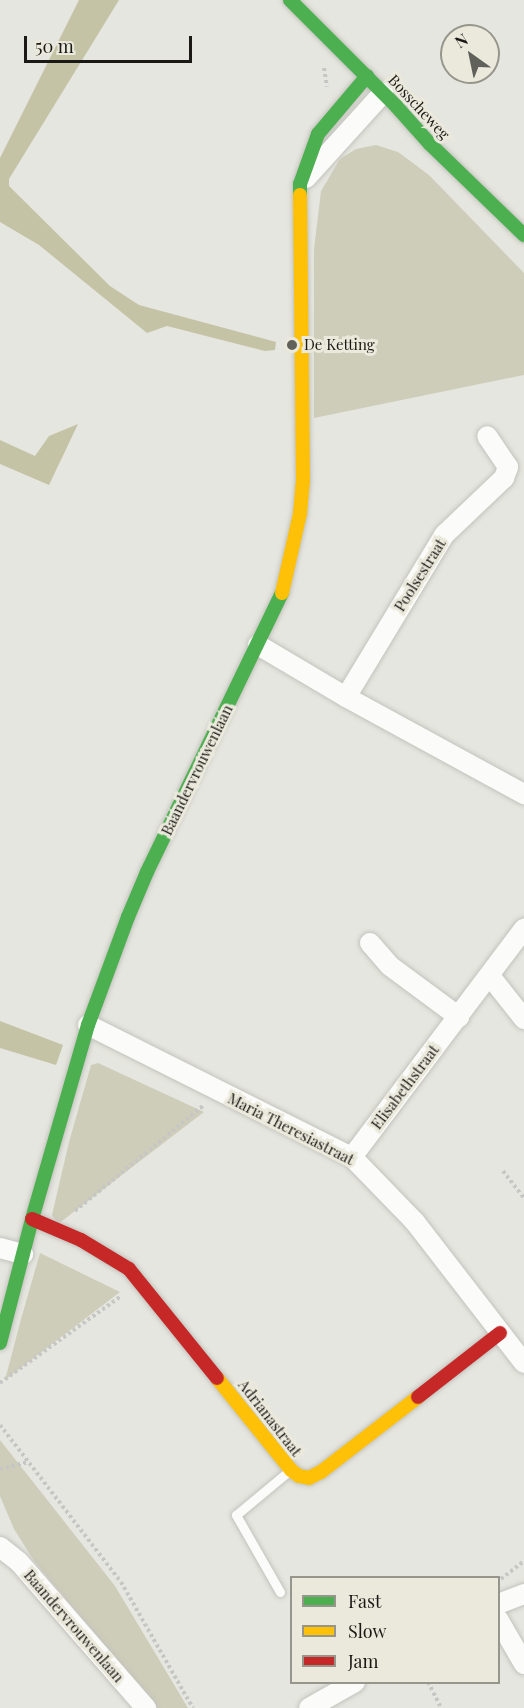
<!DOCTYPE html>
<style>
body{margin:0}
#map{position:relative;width:524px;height:1708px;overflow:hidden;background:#e6e6e0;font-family:"Playfair Display",serif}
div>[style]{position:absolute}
.green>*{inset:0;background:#cecdba}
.forest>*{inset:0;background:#c5c3a5}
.path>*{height:4px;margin-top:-2px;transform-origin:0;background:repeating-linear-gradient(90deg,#c6c6c5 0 3px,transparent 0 6px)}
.roads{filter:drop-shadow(0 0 2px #c3c3bd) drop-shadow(0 0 2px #c3c3bd)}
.lane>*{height:9px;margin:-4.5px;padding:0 4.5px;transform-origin:4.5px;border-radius:4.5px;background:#fbfbfa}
.street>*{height:20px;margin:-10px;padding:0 10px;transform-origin:10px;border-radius:10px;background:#fbfbfa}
.fast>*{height:14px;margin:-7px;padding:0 7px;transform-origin:7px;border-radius:7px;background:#4caf50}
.slow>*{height:14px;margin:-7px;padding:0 7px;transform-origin:7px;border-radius:7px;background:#ffc107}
.jam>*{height:14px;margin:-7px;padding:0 7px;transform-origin:7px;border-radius:7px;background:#c62828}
.dots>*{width:16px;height:16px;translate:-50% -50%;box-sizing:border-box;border:3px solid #eae9dc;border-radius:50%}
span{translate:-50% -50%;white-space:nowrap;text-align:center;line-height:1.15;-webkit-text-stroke:6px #eae9dc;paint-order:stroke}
.street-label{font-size:15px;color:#1a1915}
.poi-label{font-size:15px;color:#1a1915}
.left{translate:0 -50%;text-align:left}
.legend{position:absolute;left:290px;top:1576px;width:210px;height:108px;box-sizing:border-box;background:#eae9dc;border:2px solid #97968c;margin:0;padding:8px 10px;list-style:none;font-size:18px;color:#1a1915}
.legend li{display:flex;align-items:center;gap:12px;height:30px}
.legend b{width:30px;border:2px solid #97968c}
.north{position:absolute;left:440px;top:24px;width:60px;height:60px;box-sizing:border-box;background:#eae9dc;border:2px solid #97968c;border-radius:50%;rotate:327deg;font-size:16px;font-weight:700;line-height:24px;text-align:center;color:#1a1915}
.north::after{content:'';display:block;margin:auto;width:21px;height:27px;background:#61615c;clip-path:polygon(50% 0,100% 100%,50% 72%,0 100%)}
.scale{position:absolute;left:24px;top:36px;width:168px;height:27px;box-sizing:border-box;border:3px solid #1a1915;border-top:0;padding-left:8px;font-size:18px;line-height:21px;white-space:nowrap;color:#1a1915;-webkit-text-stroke:4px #eae9dc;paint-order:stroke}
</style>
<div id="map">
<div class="green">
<div style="clip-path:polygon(376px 145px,398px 152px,429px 175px,524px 273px,524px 375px,314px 418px,314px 249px,321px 191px,340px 159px,356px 149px)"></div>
<div style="clip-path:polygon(98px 1063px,204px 1112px,58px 1224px,52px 1215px,69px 1142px,91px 1065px)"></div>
<div style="clip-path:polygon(40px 1253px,120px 1292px,5px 1380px,21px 1319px)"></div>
<div style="clip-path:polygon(0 1440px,115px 1586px,188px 1708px,157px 1708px,34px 1561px,14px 1529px,0 1496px)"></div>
</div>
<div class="forest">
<div style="clip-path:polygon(79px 0,119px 0,9px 179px,9px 186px,110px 286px,139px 305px,276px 342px,275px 350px,265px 351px,167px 326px,147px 333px,39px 245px,0 222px,0 158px)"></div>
<div style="clip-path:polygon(78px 424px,49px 485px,0 464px,0 440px,35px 456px,49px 436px)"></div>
<div style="clip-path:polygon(0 1021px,63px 1045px,56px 1065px,0 1048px)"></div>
</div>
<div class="path">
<div style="left:324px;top:68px;width:19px;rotate:81deg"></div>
<div style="left:503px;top:1171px;width:34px;rotate:52deg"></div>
<div style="left:75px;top:1211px;width:167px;rotate:-39.4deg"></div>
<div style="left:0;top:1383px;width:149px;rotate:-35.7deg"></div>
<div style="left:0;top:1425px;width:198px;rotate:52.4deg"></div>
<div style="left:121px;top:1582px;width:145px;rotate:60.3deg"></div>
<div style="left:0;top:1469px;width:30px;rotate:-14deg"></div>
<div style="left:501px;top:1579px;width:29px;rotate:-38deg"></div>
<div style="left:428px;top:1682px;width:29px;rotate:63deg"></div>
</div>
<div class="roads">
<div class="lane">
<div style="left:280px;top:1592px;width:89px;rotate:-119.7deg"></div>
<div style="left:236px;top:1515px;width:70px;rotate:-39.8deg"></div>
</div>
<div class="street">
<div style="left:306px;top:178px;width:115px;rotate:-47.8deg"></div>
<div style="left:258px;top:645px;width:102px;rotate:30.6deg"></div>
<div style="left:346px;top:697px;width:203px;rotate:28.6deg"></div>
<div style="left:346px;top:697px;width:189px;rotate:-58.8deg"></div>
<div style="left:444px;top:535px;width:83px;rotate:-43.5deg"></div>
<div style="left:504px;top:478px;width:12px;rotate:-70deg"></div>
<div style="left:508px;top:467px;width:37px;rotate:-124deg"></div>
<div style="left:370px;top:943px;width:30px;rotate:49deg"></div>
<div style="left:390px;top:966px;width:86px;rotate:36.5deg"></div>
<div style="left:490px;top:976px;width:55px;rotate:51.7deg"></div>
<div style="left:88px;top:1025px;width:295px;rotate:26.6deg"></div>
<div style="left:352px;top:1157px;width:91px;rotate:45.9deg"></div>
<div style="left:415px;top:1222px;width:178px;rotate:52.3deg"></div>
<div style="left:352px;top:1157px;width:286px;rotate:-53deg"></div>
<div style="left:0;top:1248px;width:24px;rotate:15deg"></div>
<div style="left:0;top:1547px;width:24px;rotate:38deg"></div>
<div style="left:19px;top:1562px;width:194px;rotate:49deg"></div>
<div style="left:498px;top:1604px;width:28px;rotate:-21deg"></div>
<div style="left:498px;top:1619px;width:52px;rotate:60deg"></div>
<div style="left:309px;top:1708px;width:53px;rotate:-29.5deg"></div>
</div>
<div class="fast">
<div style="left:290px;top:0;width:150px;rotate:45deg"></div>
<div style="left:396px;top:106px;width:51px;rotate:48.2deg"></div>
<div style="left:430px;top:144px;width:131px;rotate:44.1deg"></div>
<div style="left:300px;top:195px;width:11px;rotate:-90deg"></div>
<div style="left:300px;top:184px;width:53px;rotate:-70.2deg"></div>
<div style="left:318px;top:134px;width:76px;rotate:-49.8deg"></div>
<div style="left:0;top:1343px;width:128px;rotate:-75.5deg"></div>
<div style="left:32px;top:1219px;width:202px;rotate:-73.9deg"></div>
<div style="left:88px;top:1025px;width:115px;rotate:-69.7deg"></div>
<div style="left:128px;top:917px;width:49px;rotate:-67.1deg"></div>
<div style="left:147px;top:872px;width:310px;rotate:-64.2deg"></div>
</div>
<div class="slow">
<div style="left:282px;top:593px;width:81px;rotate:-77.2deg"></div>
<div style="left:300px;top:514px;width:32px;rotate:-85deg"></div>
<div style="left:303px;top:482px;width:287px;rotate:-90.6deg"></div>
<div style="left:217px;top:1378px;width:118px;rotate:51.2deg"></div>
<div style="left:291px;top:1470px;width:10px;rotate:37deg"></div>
<div style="left:299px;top:1476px;width:10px;rotate:11deg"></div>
<div style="left:309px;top:1478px;width:13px;rotate:-27deg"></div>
<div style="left:321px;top:1472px;width:123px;rotate:-37.7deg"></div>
</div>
<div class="jam">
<div style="left:32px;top:1219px;width:53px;rotate:23.2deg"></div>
<div style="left:81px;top:1240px;width:56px;rotate:31.1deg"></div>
<div style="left:129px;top:1269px;width:140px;rotate:51.1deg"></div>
<div style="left:418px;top:1397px;width:104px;rotate:-38deg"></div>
</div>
</div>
<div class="dots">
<div style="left:292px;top:345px;background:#61615c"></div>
</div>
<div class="street-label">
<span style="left:419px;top:107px;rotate:47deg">Bosscheweg</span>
<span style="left:420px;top:575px;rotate:-58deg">Poolsestraat</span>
<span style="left:197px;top:770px;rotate:-64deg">Baandervrouwenlaan</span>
<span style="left:405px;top:1087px;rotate:-53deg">Elisabethstraat</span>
<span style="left:291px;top:1129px;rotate:27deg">Maria Theresiastraat</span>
<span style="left:270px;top:1418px;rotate:52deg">Adrianastraat</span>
<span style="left:74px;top:1626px;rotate:49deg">Baandervrouwenlaan</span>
</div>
<div class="poi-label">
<span class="left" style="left:304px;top:345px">De Ketting</span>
</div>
<ul class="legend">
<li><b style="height:8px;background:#4caf50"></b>Fast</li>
<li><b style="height:8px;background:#ffc107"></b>Slow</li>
<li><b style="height:8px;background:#c62828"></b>Jam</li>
</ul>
<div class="north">N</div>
<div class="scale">50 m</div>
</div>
